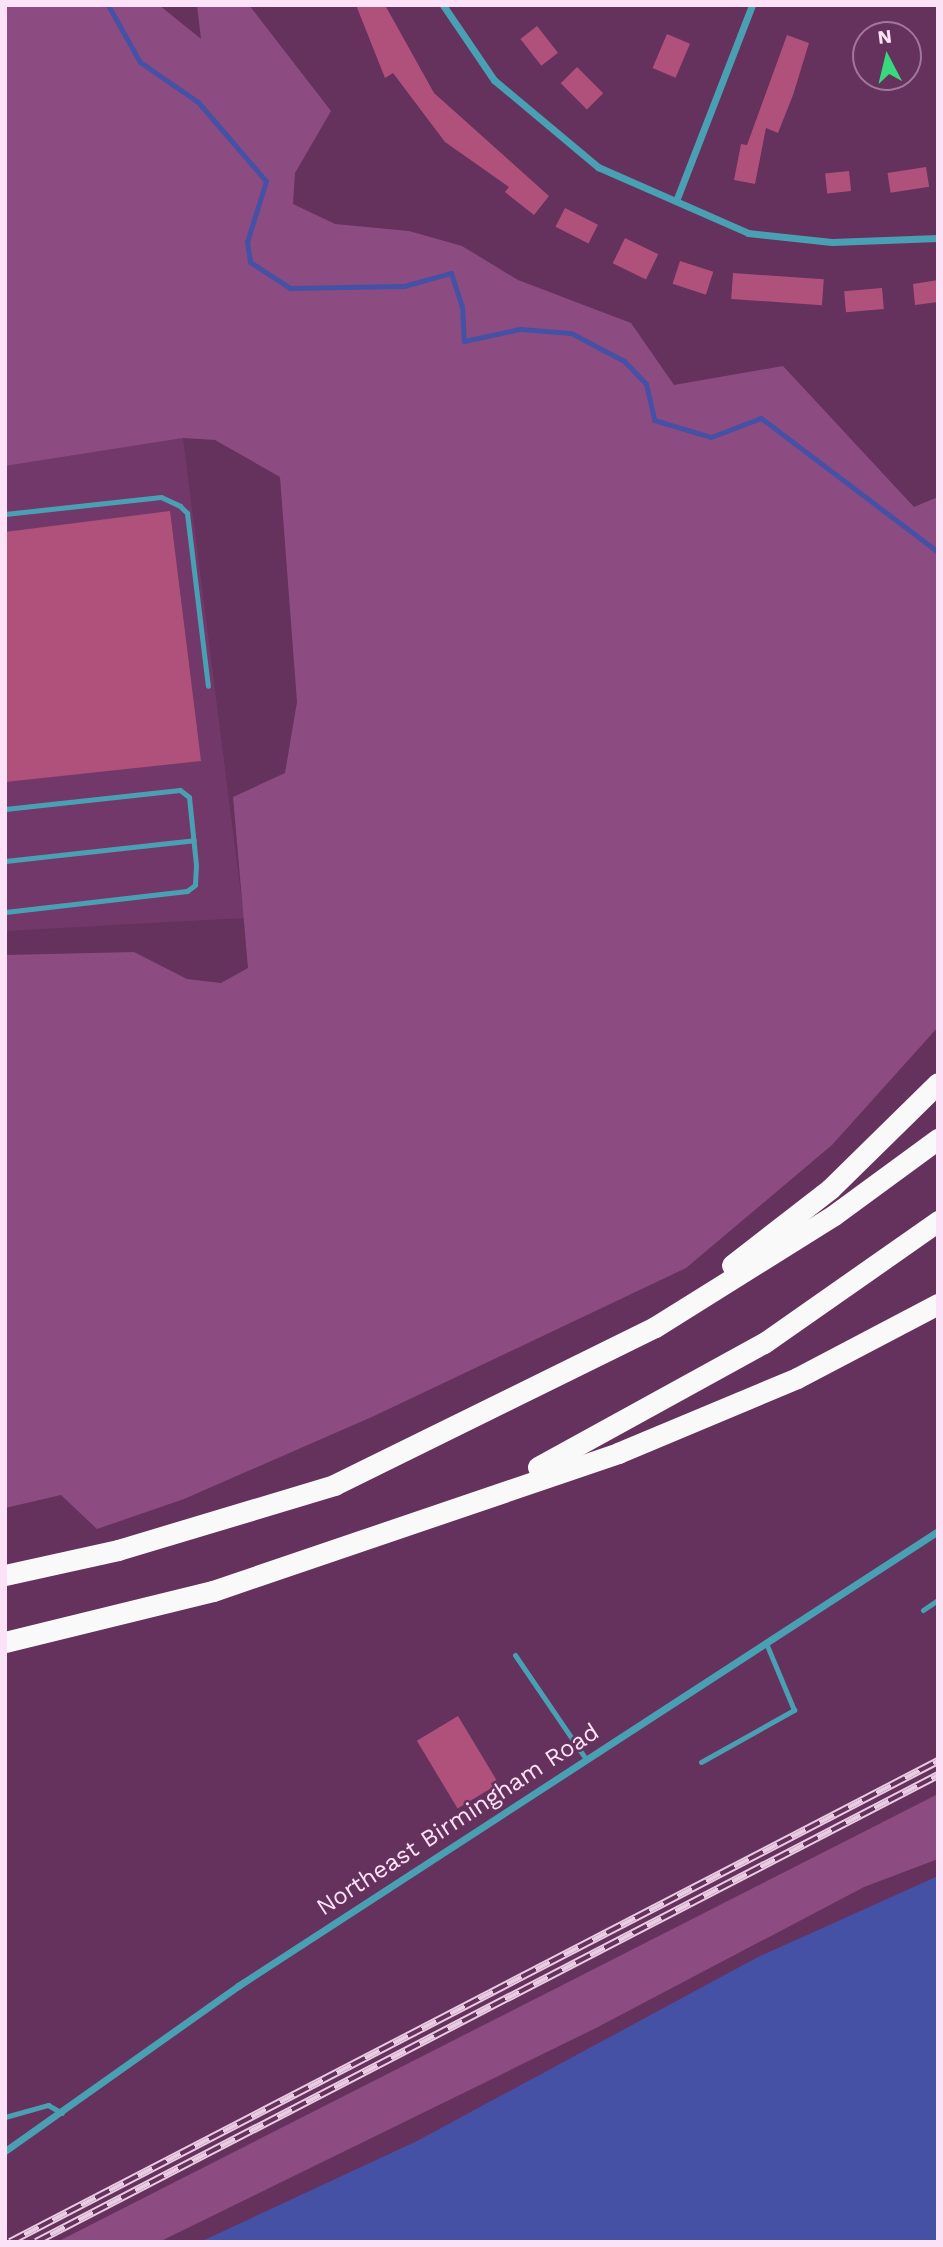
<!DOCTYPE html>
<style>
body{margin:0}
#map{position:relative;width:943px;height:2247px;overflow:hidden;background:#65315d;font-family:"Work Sans",sans-serif}
div>[style]{position:absolute}
.built>*{inset:0;background:#73386a}
.green>*{inset:0;background:#8d4c81}
.water>*{inset:0;background:#4551a5}
.stream>*{height:5px;margin:-2.5px;padding:0 2.5px;transform-origin:2.5px;border-radius:2.5px;background:#4551a5}
.building>*{inset:0;background:#b0517c;transform-origin:0 0}
.service>*{height:5px;margin:-2.5px;padding:0 2.5px;transform-origin:2.5px;border-radius:2.5px;background:#49a0b3}
.minor>*{height:7px;margin:-3.5px;padding:0 3.5px;transform-origin:3.5px;border-radius:3.5px;background:#49a0b3}
.motorway>*{height:21px;margin:-10.5px;padding:0 10.5px;transform-origin:10.5px;border-radius:10.5px;background:#f9f9f9}
.rail>*{height:8px;margin-top:-4px;transform-origin:0;background:repeating-linear-gradient(90deg,#65315d 0 16px,#e9cce3 0 32px);box-sizing:border-box;border-block:2px solid #e9cce3}
span{translate:-50% -50%;white-space:nowrap;text-align:center;line-height:1.15;-webkit-text-stroke:5px #65315d;paint-order:stroke}
.street-label{font-size:24px;color:#fce2f6}
.frame{position:absolute;inset:0;border:7px solid #fce2f6;pointer-events:none}
.north{position:absolute;left:852px;top:21px;width:70px;height:70px;box-sizing:border-box;background:#65315d;border:2px solid #a1789a;border-radius:50%;rotate:353deg;font-size:19px;font-weight:700;line-height:28px;text-align:center;color:#fce2f6}
.north::after{content:'';display:block;margin:auto;width:24px;height:32px;background:#39d87f;clip-path:polygon(50% 0,100% 100%,50% 72%,0 100%)}
</style>
<div id="map">
<div class="built">
<div style="clip-path:polygon(183px 438px,244px 918px,5px 931px,5px 466px)"></div>
</div>
<div class="green">
<div style="clip-path:polygon(5px 5px,159px 5px,201px 39px,197px 5px,249px 5px,331px 111px,295px 173px,293px 204px,335px 224px,409px 231px,462px 246px,518px 280px,631px 323px,674px 385px,783px 366px,914px 507px,938px 497px,938px 1027px,832px 1145px,686px 1268px,374px 1416px,184px 1499px,97px 1529px,61px 1495px,5px 1508px,5px 955px,134px 952px,187px 979px,221px 983px,248px 968px,233px 797px,285px 773px,297px 702px,280px 477px,215px 440px,183px 438px,5px 466px)"></div>
<div style="clip-path:polygon(938px 1794px,938px 1859px,864px 1887px,594px 2029px,159px 2242px,57px 2242px)"></div>
</div>
<div class="water">
<div style="clip-path:polygon(938px 1876px,938px 2242px,200px 2242px,417px 2141px,758px 1957px)"></div>
</div>
<div class="stream">
<div style="left:108px;top:5px;width:65px;rotate:60.7deg"></div>
<div style="left:140px;top:62px;width:70px;rotate:34.6deg"></div>
<div style="left:198px;top:102px;width:104px;rotate:49.3deg"></div>
<div style="left:266px;top:181px;width:64px;rotate:107.3deg"></div>
<div style="left:247px;top:242px;width:20px;rotate:81deg"></div>
<div style="left:250px;top:262px;width:48px;rotate:33deg"></div>
<div style="left:290px;top:288px;width:114px;rotate:-1deg"></div>
<div style="left:404px;top:286px;width:49px;rotate:-15.5deg"></div>
<div style="left:451px;top:273px;width:35px;rotate:72deg"></div>
<div style="left:462px;top:306px;width:35px;rotate:87deg"></div>
<div style="left:464px;top:341px;width:57px;rotate:-12.1deg"></div>
<div style="left:520px;top:329px;width:51px;rotate:4.5deg"></div>
<div style="left:571px;top:333px;width:60px;rotate:27.8deg"></div>
<div style="left:624px;top:361px;width:32px;rotate:46deg"></div>
<div style="left:646px;top:384px;width:37px;rotate:77deg"></div>
<div style="left:654px;top:420px;width:59px;rotate:16.6deg"></div>
<div style="left:711px;top:437px;width:53px;rotate:-20.8deg"></div>
<div style="left:761px;top:418px;width:222px;rotate:37.1deg"></div>
</div>
<div class="building">
<div style="clip-path:polygon(356px 5px,385px 5px,434px 93px,549px 196px,534px 215px,505px 192px,509px 187px,445px 142px,393px 73px,385px 78px)"></div>
<div style="left:537px;top:26px;width:34px;height:21px;rotate:52deg"></div>
<div style="left:667px;top:34px;width:25px;height:37px;rotate:23deg"></div>
<div style="clip-path:polygon(787px 35px,809px 43px,793px 95px,778px 133px,766px 128px,755px 184px,734px 180px,741px 144px,747px 145px)"></div>
<div style="left:577px;top:67px;width:37px;height:23px;rotate:45deg"></div>
<div style="left:926px;top:167px;width:20px;height:39px;rotate:81deg"></div>
<div style="left:849px;top:171px;width:20px;height:24px;rotate:84deg"></div>
<div style="left:565px;top:208px;width:37px;height:21px;rotate:27deg"></div>
<div style="left:625px;top:238px;width:37px;height:28px;rotate:26deg"></div>
<div style="left:680px;top:261px;width:35px;height:24px;rotate:18deg"></div>
<div style="left:733px;top:273px;width:91px;height:26px;rotate:4deg"></div>
<div style="clip-path:polygon(938px 280px,938px 302px,915px 305px,913px 284px)"></div>
<div style="left:882px;top:288px;width:21px;height:38px;rotate:85deg"></div>
<div style="clip-path:polygon(170px 511px,201px 761px,5px 782px,5px 532px)"></div>
<div style="left:458px;top:1716px;width:79px;height:48px;rotate:59deg"></div>
</div>
<div class="service">
<div style="left:5px;top:514px;width:157px;rotate:-6.2deg"></div>
<div style="left:161px;top:497px;width:21px;rotate:25deg"></div>
<div style="left:180px;top:506px;width:10px;rotate:45deg"></div>
<div style="left:187px;top:513px;width:174px;rotate:83.1deg"></div>
<div style="left:5px;top:809px;width:176px;rotate:-6.2deg"></div>
<div style="left:180px;top:790px;width:11px;rotate:38deg"></div>
<div style="left:189px;top:797px;width:68px;rotate:84.1deg"></div>
<div style="left:196px;top:865px;width:20px;rotate:93deg"></div>
<div style="left:195px;top:885px;width:10px;rotate:143deg"></div>
<div style="left:187px;top:891px;width:183px;rotate:173.4deg"></div>
<div style="left:5px;top:861px;width:190px;rotate:-6.3deg"></div>
<div style="left:923px;top:1610px;width:18px;rotate:-34deg"></div>
<div style="left:515px;top:1655px;width:126px;rotate:55.7deg"></div>
<div style="left:701px;top:1762px;width:107px;rotate:-29.2deg"></div>
<div style="left:794px;top:1710px;width:73px;rotate:-112.7deg"></div>
<div style="left:5px;top:2117px;width:45px;rotate:-15.6deg"></div>
<div style="left:48px;top:2105px;width:16px;rotate:30deg"></div>
</div>
<div class="minor">
<div style="left:443px;top:5px;width:91px;rotate:55.8deg"></div>
<div style="left:494px;top:80px;width:136px;rotate:39.9deg"></div>
<div style="left:598px;top:167px;width:164px;rotate:23.7deg"></div>
<div style="left:748px;top:233px;width:84px;rotate:6.1deg"></div>
<div style="left:832px;top:242px;width:106px;rotate:-2.2deg"></div>
<div style="left:676px;top:201px;width:210px;rotate:-68.8deg"></div>
<div style="left:5px;top:2151px;width:286px;rotate:-35.3deg"></div>
<div style="left:238px;top:1986px;width:835px;rotate:-33.02deg"></div>
</div>
<div class="motorway">
<div style="left:732px;top:1265px;width:124px;rotate:-37.8deg"></div>
<div style="left:830px;top:1189px;width:151px;rotate:-44.5deg"></div>
<div style="left:538px;top:1467px;width:258px;rotate:-28.8deg"></div>
<div style="left:764px;top:1343px;width:213px;rotate:-35deg"></div>
<div style="left:5px;top:1575px;width:116px;rotate:-12.5deg"></div>
<div style="left:118px;top:1550px;width:226px;rotate:-16.7deg"></div>
<div style="left:334px;top:1485px;width:358px;rotate:-26.2deg"></div>
<div style="left:655px;top:1327px;width:211px;rotate:-32deg"></div>
<div style="left:834px;top:1215px;width:129px;rotate:-36.2deg"></div>
<div style="left:5px;top:1642px;width:214px;rotate:-13.8deg"></div>
<div style="left:213px;top:1591px;width:428px;rotate:-18.8deg"></div>
<div style="left:618px;top:1453px;width:194px;rotate:-22.7deg"></div>
<div style="left:797px;top:1378px;width:159px;rotate:-27.7deg"></div>
</div>
<div class="rail">
<div style="left:10px;top:2242px;width:1045px;rotate:-27.4deg"></div>
<div style="left:36px;top:2242px;width:1016px;rotate:-27.37deg"></div>
</div>
<div class="street-label">
<span style="left:458px;top:1820px;rotate:-33deg">Northeast Birmingham Road</span>
</div>
<div class="frame"></div>
<div class="north">N</div>
</div>
